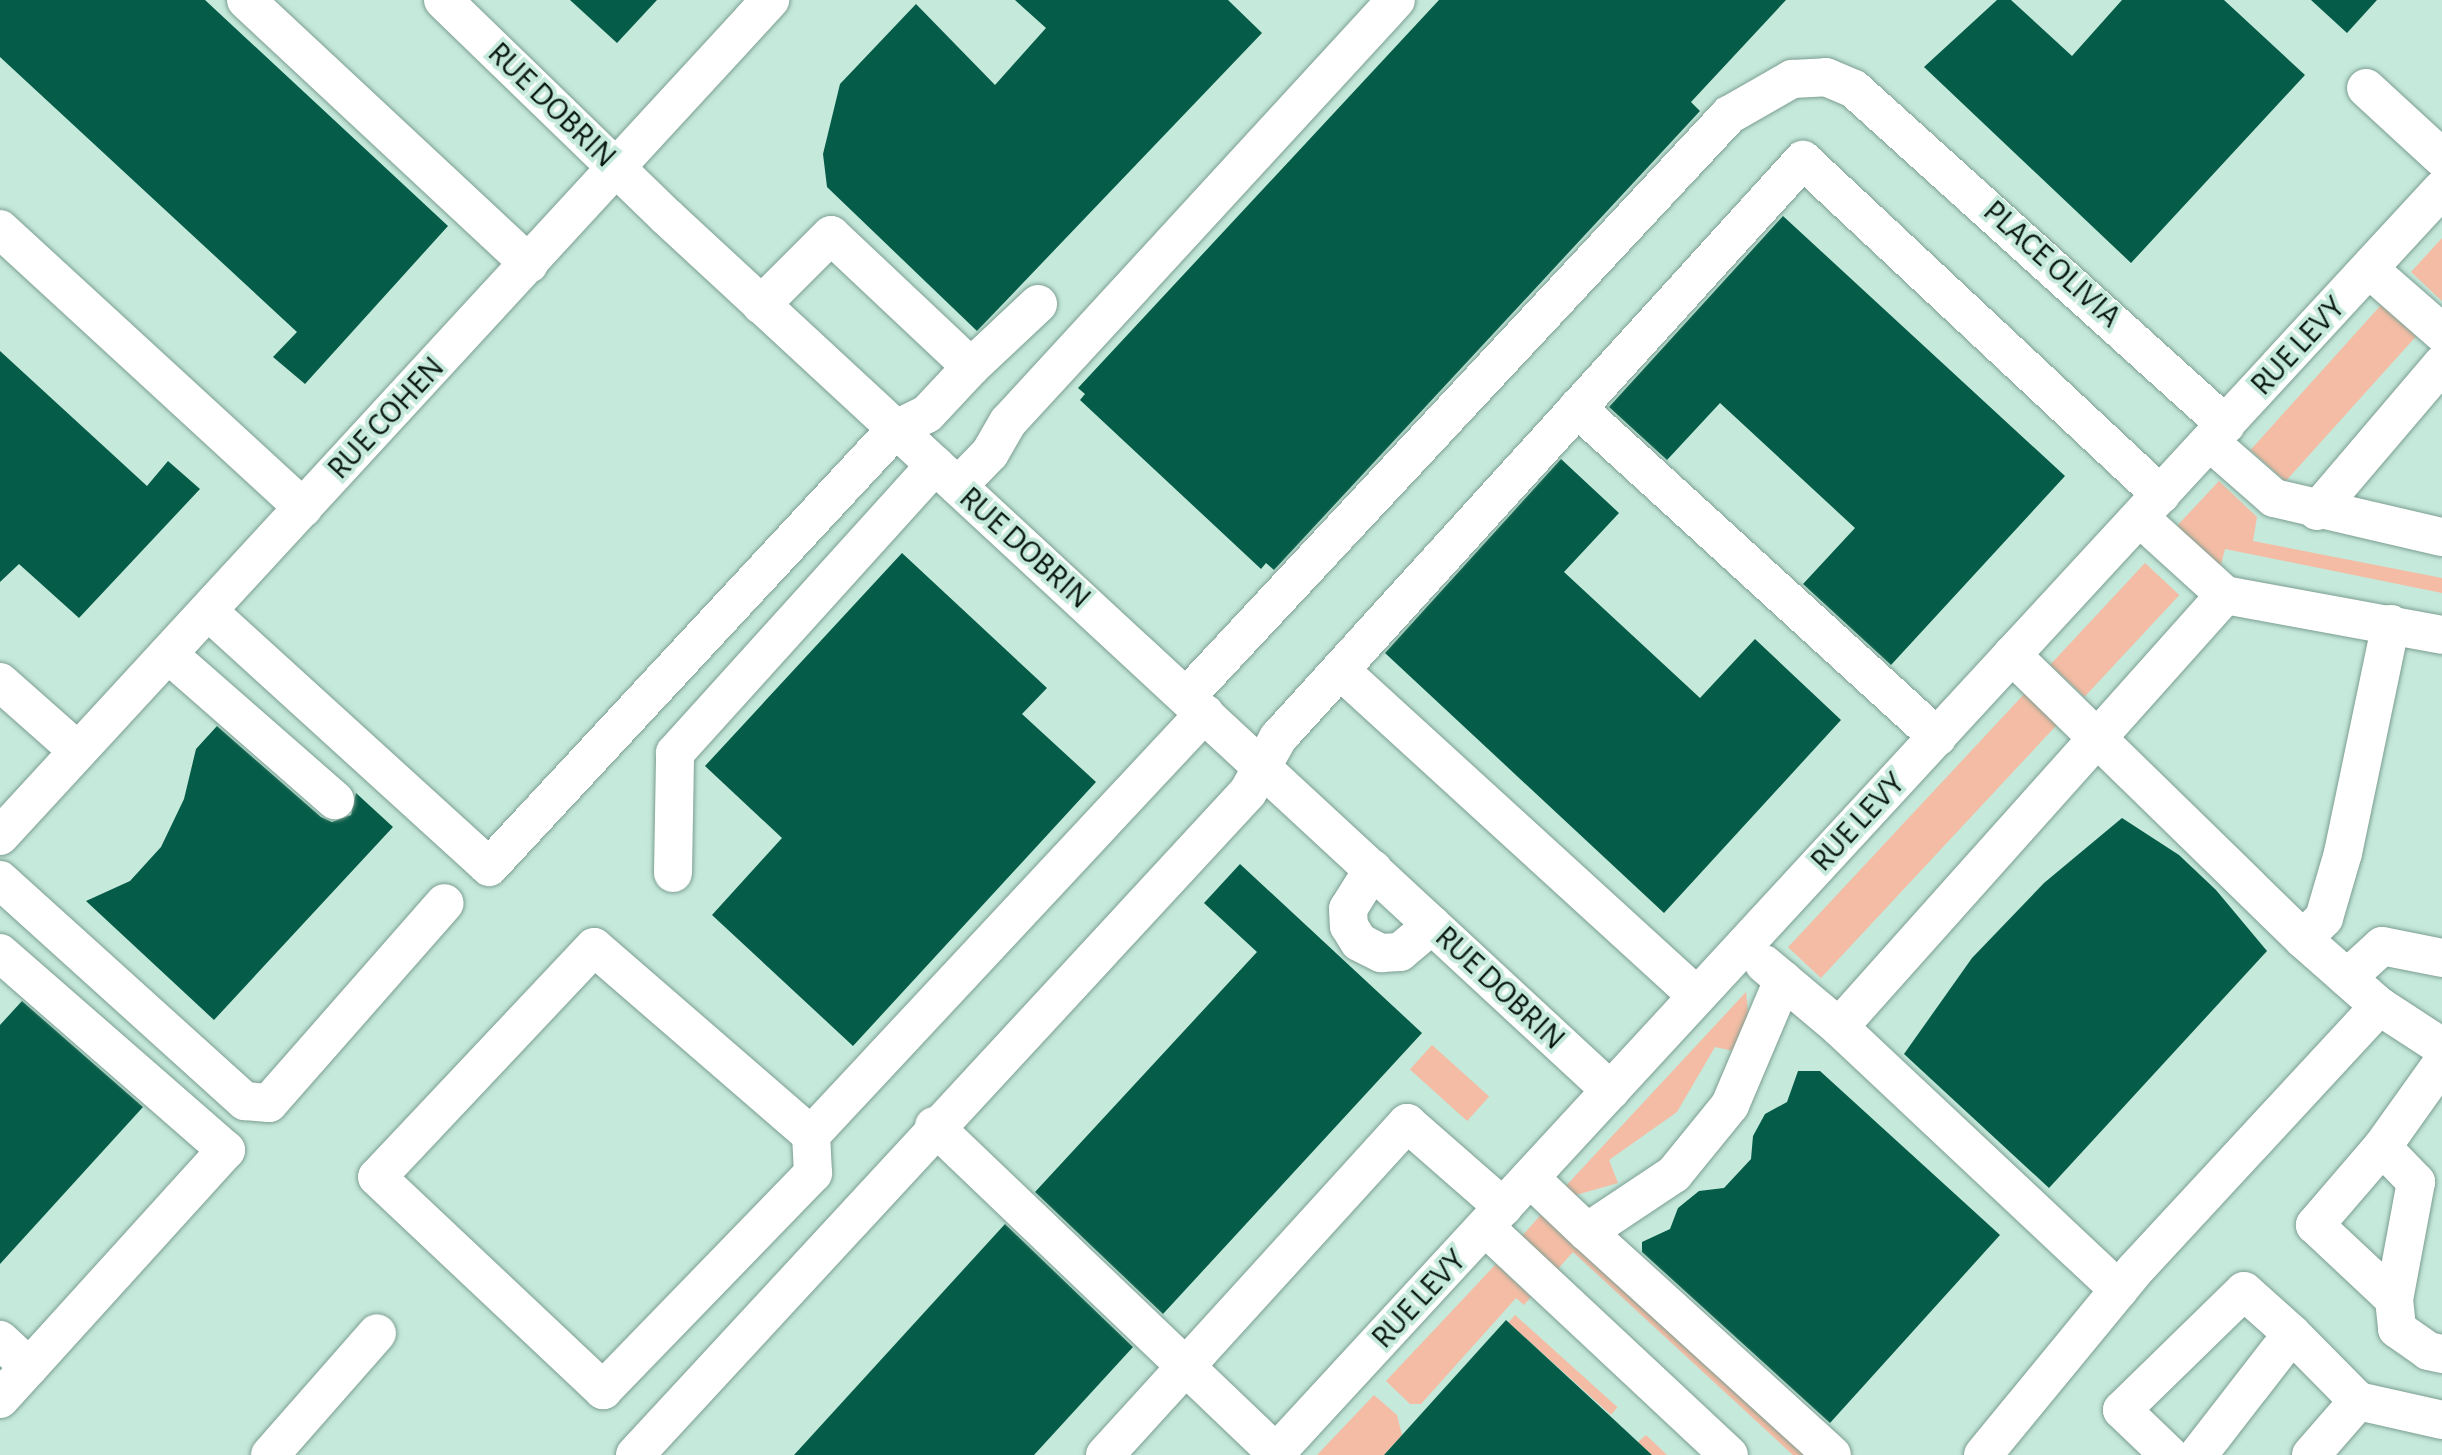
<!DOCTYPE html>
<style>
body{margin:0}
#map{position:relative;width:2442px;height:1455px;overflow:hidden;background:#c5e9db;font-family:"Alegreya Sans",sans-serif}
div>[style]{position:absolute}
.green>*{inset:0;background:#f4bca4;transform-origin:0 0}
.building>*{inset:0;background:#055c48}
.roads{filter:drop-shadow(0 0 2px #7c9e92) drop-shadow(0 0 2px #7c9e92)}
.minor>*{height:38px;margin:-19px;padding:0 19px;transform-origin:19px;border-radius:19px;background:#fff}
span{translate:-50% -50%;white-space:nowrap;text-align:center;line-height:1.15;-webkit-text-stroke:8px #c5e9db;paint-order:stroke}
.street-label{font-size:32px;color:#0c1a15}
</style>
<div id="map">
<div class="green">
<div style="clip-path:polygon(2442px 238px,2442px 301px,2411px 272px)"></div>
<div style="left:2381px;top:305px;width:47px;height:195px;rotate:42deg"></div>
<div style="clip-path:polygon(2219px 481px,2257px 517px,2253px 541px,2442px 578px,2442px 593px,2225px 549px,2219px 573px,2174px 529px)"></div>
<div style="left:2145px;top:563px;width:47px;height:139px;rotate:43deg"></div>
<div style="left:2026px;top:692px;width:45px;height:349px;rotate:43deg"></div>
<div style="clip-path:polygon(1746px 992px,1748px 1012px,1738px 1052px,1715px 1047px,1677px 1112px,1609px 1160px,1618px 1183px,1569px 1197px,1562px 1190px)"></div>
<div style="left:1432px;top:1045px;width:77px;height:33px;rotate:42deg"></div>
<div style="clip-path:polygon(1546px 1209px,1822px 1455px,1793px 1455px,1573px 1252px,1557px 1270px,1521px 1237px)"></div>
<div style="clip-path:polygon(1496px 1264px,1531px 1297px,1524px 1305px,1516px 1298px,1421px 1404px,1410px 1404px,1386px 1381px)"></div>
<div style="left:1515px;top:1315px;width:138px;height:10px;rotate:42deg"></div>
<div style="clip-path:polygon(1374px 1395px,1397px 1415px,1402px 1435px,1384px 1455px,1317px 1455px)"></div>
<div style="clip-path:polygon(1646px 1435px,1667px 1455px,1652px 1455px,1638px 1442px)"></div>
</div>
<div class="building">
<div style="clip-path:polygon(0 0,205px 0,448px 226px,305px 384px,273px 357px,297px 332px,0 57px)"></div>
<div style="clip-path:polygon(570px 0,657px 0,617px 43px)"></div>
<div style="clip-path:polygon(1015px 0,1228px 0,1262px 33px,977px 331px,827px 187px,823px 154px,840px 84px,916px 4px,995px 85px,1046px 28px)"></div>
<div style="clip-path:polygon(1439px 0,1786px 0,1691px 102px,1700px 111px,1274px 570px,1266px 563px,1261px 569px,1080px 400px,1085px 394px,1078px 388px)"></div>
<div style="clip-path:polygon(1997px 0,2011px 0,2072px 56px,2122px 0,2224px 0,2305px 75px,2131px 263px,1924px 67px)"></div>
<div style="clip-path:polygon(2311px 0,2377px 0,2347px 33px)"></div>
<div style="clip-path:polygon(1783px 216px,2065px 476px,1891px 665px,1803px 584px,1855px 528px,1720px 403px,1667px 460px,1609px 407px)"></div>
<div style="clip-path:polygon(0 351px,147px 486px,168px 461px,200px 489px,79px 618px,19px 564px,0 582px)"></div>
<div style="clip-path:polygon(1561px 459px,1619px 513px,1564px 572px,1700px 698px,1755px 639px,1841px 720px,1664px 913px,1385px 653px)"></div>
<div style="clip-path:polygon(902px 553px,1047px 688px,1022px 714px,1096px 782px,853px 1046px,712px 915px,782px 838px,705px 766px)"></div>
<div style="clip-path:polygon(217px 726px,321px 817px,332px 822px,351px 815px,356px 793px,393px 827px,214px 1020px,86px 901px,130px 881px,161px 847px,184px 799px,196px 749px)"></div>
<div style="clip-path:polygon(2122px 818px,2179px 855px,2216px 890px,2267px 951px,2049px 1188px,1904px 1054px,1972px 958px,2044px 883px)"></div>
<div style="clip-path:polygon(1240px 864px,1422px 1033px,1163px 1314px,1035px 1192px,1257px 952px,1204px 903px)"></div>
<div style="clip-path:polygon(22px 1001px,143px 1107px,0 1264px,0 1025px)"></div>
<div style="clip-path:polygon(1798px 1071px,1820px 1071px,2000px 1235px,1830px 1423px,1642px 1252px,1642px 1242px,1670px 1229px,1678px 1208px,1699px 1191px,1724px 1188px,1751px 1159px,1753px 1136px,1765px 1114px,1787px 1102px)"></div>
<div style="clip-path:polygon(1005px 1224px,1133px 1347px,1034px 1455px,794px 1455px)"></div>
<div style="clip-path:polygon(1506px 1320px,1609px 1415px,1652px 1455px,1384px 1455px)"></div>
</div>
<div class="roads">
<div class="minor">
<div style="left:246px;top:0;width:387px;rotate:43deg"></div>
<div style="left:443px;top:0;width:312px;rotate:44.1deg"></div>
<div style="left:667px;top:217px;width:1286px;rotate:42.79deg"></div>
<div style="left:2366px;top:88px;width:103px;rotate:42.6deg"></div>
<div style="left:0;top:229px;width:412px;rotate:42.6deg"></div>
<div style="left:2369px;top:269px;width:97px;rotate:41.2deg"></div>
<div style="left:971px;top:367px;width:92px;rotate:-43.2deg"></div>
<div style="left:1577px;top:408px;width:488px;rotate:42.4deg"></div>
<div style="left:2210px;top:442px;width:85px;rotate:41.2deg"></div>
<div style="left:2274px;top:498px;width:172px;rotate:13.1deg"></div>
<div style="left:958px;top:486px;width:46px;rotate:-45.9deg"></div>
<div style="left:990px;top:453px;width:36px;rotate:-60deg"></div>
<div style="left:1008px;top:422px;width:573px;rotate:-47.4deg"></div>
<div style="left:2317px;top:511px;width:193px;rotate:-49.6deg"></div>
<div style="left:2140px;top:518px;width:115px;rotate:42.2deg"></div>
<div style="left:208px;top:611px;width:380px;rotate:42.3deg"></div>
<div style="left:489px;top:867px;width:598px;rotate:-47.1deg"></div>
<div style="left:896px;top:429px;width:34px;rotate:-26deg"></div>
<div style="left:927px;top:414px;width:64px;rotate:-46.9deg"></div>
<div style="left:971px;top:367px;width:192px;rotate:-136.7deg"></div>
<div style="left:831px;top:235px;width:99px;rotate:135deg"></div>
<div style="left:168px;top:654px;width:222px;rotate:41.2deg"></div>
<div style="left:1340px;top:670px;width:483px;rotate:42.4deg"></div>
<div style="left:0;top:682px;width:104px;rotate:41.5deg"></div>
<div style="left:1187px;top:696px;width:795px;rotate:-46.99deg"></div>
<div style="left:1729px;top:115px;width:73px;rotate:-29.7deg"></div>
<div style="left:1792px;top:79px;width:34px;rotate:-3deg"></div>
<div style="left:1826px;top:77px;width:30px;rotate:23deg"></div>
<div style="left:1854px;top:89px;width:501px;rotate:42.09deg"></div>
<div style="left:0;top:836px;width:1137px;rotate:-47.35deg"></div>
<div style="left:1373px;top:869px;width:47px;rotate:122deg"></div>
<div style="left:1348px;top:909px;width:17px;rotate:87deg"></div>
<div style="left:1349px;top:926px;width:19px;rotate:58deg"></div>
<div style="left:1359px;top:942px;width:25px;rotate:27deg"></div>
<div style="left:1381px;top:953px;width:19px;rotate:-3deg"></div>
<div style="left:1400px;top:952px;width:42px;rotate:-40.2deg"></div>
<div style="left:673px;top:873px;width:120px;rotate:-89deg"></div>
<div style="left:675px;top:753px;width:388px;rotate:-47.9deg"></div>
<div style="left:0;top:880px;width:330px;rotate:42.1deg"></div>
<div style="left:245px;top:1101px;width:24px;rotate:5deg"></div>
<div style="left:269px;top:1103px;width:266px;rotate:-48.7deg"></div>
<div style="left:2303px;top:939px;width:30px;rotate:-45deg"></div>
<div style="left:2324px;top:918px;width:68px;rotate:-73.7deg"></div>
<div style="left:2343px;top:853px;width:234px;rotate:-78.2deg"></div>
<div style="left:0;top:953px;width:300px;rotate:41.1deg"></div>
<div style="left:226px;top:1150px;width:293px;rotate:132.2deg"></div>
<div style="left:29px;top:1367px;width:40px;rotate:-137deg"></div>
<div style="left:1764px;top:964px;width:98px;rotate:40deg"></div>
<div style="left:2347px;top:978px;width:47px;rotate:-42.4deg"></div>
<div style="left:2382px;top:946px;width:61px;rotate:11.3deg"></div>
<div style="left:2379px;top:1006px;width:75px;rotate:33.1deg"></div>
<div style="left:2442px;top:1063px;width:103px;rotate:125.5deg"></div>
<div style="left:2382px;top:1147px;width:103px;rotate:130.7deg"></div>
<div style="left:2315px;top:1225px;width:108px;rotate:43.1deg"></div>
<div style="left:2394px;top:1299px;width:30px;rotate:84deg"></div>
<div style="left:2397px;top:1329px;width:38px;rotate:35deg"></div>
<div style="left:2428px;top:1351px;width:14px;rotate:12deg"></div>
<div style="left:934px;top:1126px;width:473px;rotate:43.7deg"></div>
<div style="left:811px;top:1135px;width:287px;rotate:-139.1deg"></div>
<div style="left:594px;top:947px;width:316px;rotate:133.3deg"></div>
<div style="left:377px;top:1177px;width:311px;rotate:43.3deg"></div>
<div style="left:603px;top:1390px;width:302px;rotate:-45.9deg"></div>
<div style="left:813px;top:1173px;width:38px;rotate:-93deg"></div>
<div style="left:811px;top:1135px;width:577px;rotate:-46.97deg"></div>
<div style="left:2382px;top:1147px;width:49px;rotate:45.8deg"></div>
<div style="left:2416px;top:1182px;width:119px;rotate:100.6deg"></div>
<div style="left:1530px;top:1178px;width:79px;rotate:43.5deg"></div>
<div style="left:1587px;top:1232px;width:105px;rotate:-33.7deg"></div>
<div style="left:1674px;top:1174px;width:89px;rotate:-50.9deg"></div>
<div style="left:1730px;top:1105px;width:136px;rotate:-67deg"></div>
<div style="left:1485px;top:1227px;width:334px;rotate:43.1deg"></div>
<div style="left:1587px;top:1232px;width:331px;rotate:42.3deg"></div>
<div style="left:2119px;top:1290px;width:384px;rotate:-136.8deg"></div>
<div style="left:1839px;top:1027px;width:579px;rotate:-48.22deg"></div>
<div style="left:2225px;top:595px;width:221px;rotate:10.4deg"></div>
<div style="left:0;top:1399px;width:43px;rotate:-47.8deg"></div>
<div style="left:270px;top:1455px;width:162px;rotate:-48.7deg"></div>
<div style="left:635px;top:1455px;width:903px;rotate:-47.24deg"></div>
<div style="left:1248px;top:792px;width:62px;rotate:-60.9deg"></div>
<div style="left:1278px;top:738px;width:781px;rotate:-47.75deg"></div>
<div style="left:1803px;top:160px;width:490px;rotate:43.1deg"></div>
<div style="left:1105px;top:1455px;width:449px;rotate:-47.7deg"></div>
<div style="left:1407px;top:1123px;width:128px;rotate:41.2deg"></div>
<div style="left:1274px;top:1455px;width:1722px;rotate:-47.31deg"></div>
<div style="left:1983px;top:1455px;width:238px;rotate:-50.6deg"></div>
<div style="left:2134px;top:1271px;width:361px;rotate:-47.2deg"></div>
<div style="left:2379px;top:1006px;width:101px;rotate:-138.6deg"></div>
<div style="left:2303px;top:939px;width:407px;rotate:-135.7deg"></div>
<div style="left:2169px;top:1455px;width:65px;rotate:-136.2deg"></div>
<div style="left:2122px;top:1410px;width:170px;rotate:-44.3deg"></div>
<div style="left:2244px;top:1291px;width:64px;rotate:41.9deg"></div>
<div style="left:2198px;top:1455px;width:153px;rotate:-52.2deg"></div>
<div style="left:2292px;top:1334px;width:94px;rotate:45.4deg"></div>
<div style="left:2358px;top:1401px;width:86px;rotate:12.7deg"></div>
<div style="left:2311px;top:1455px;width:72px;rotate:-49deg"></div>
</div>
</div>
<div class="street-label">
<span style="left:552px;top:105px;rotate:44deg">RUE DOBRIN</span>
<span style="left:2052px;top:264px;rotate:42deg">PLACE OLIVIA</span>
<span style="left:2298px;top:346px;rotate:-47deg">RUE LEVY</span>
<span style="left:386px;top:418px;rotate:-47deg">RUE COHEN</span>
<span style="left:1025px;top:548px;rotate:42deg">RUE DOBRIN</span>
<span style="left:1858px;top:822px;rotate:-47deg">RUE LEVY</span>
<span style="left:1500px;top:988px;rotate:43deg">RUE DOBRIN</span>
<span style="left:1419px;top:1299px;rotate:-47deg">RUE LEVY</span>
</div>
</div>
